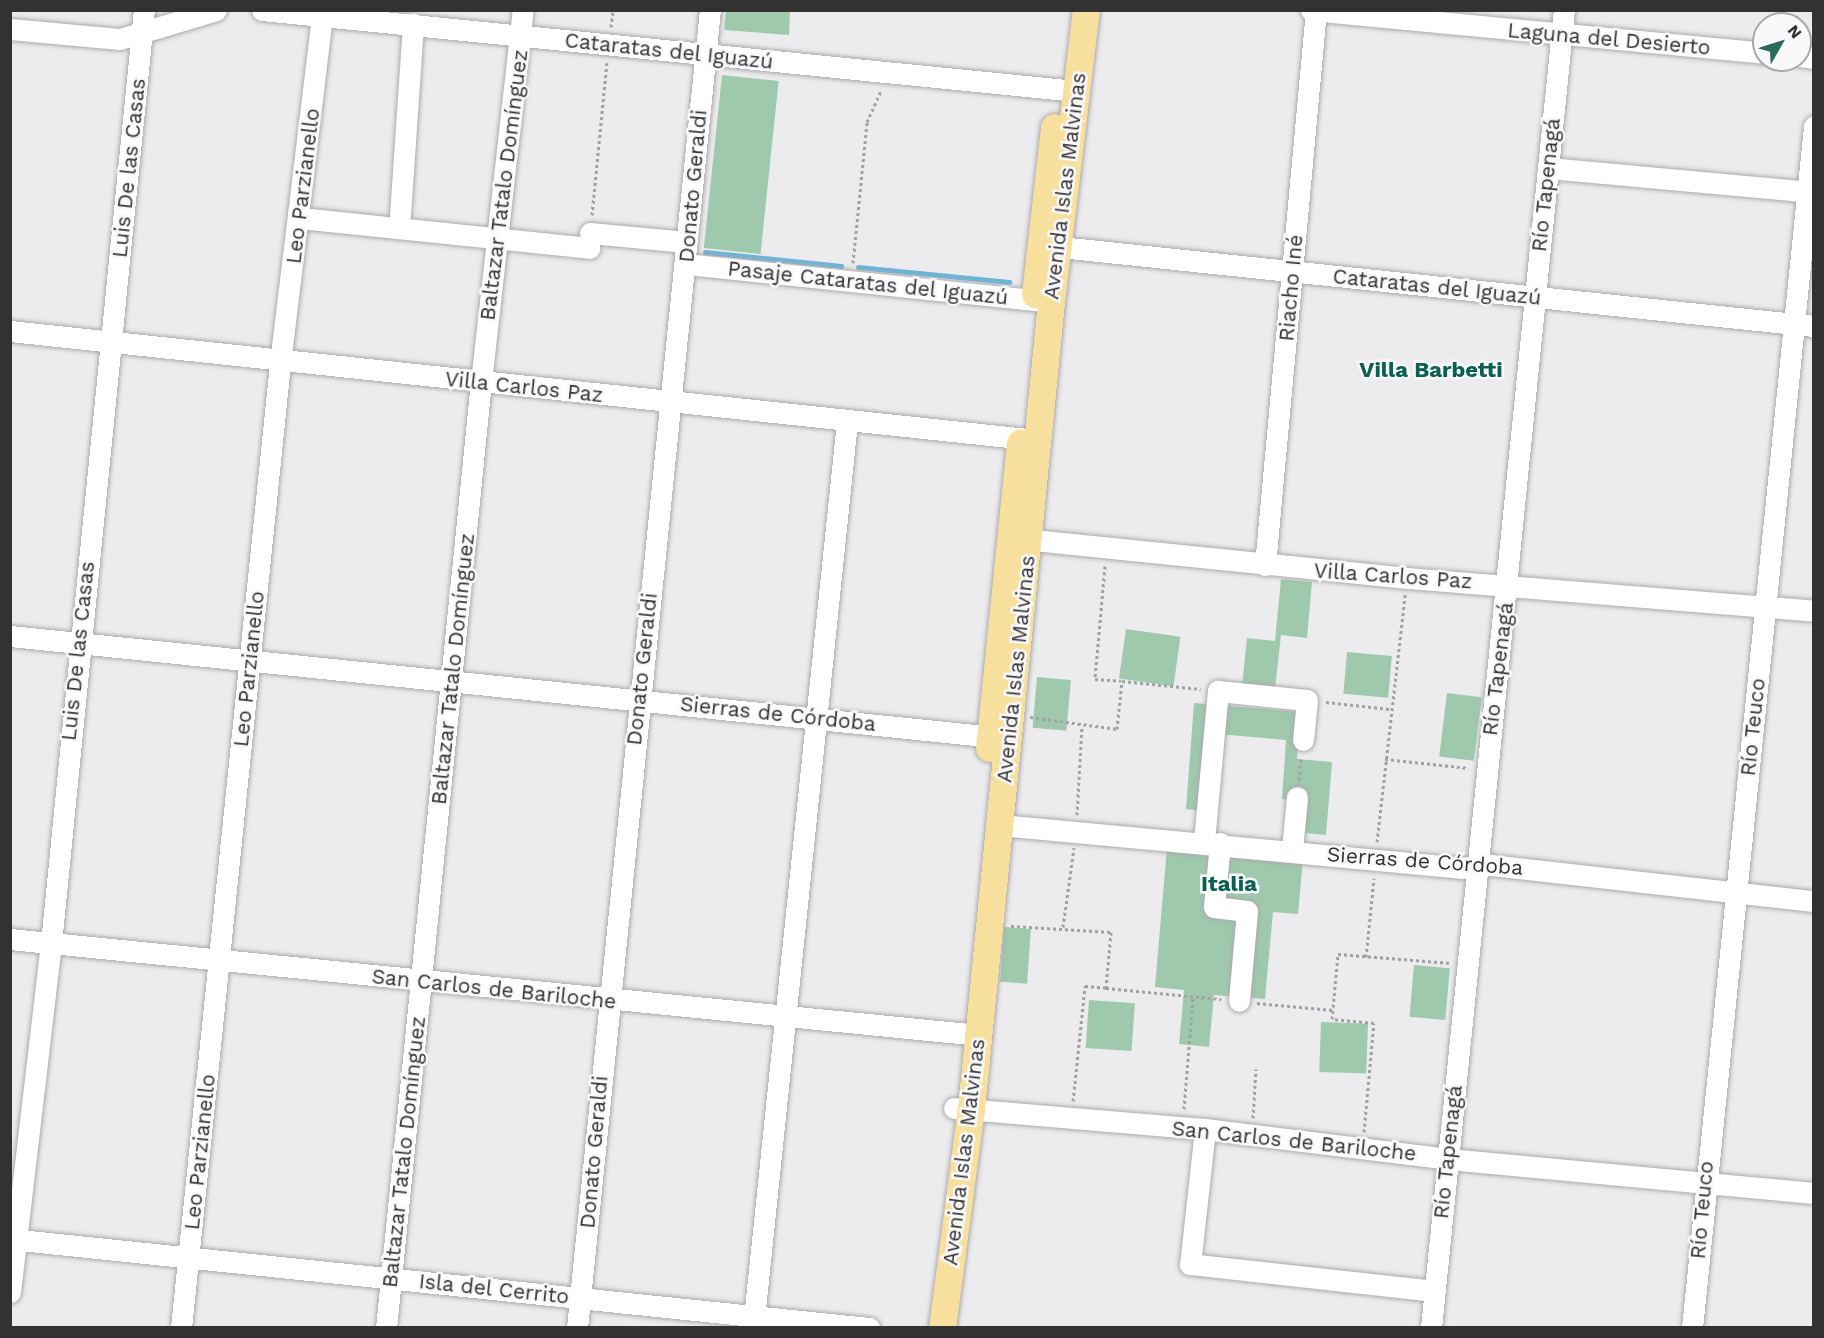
<!DOCTYPE html>
<meta charset="utf-8">
<style>
body{margin:0}
#map{position:relative;width:1824px;height:1338px;overflow:hidden;background:#ececef;font-family:"Work Sans",sans-serif}
div>[style]{position:absolute}
.green>*{inset:0;background:#9fc9ad;transform-origin:0 0}
.stream>*{height:5px;margin:-2.5px;padding:0 2.5px;transform-origin:2.5px;border-radius:2.5px;background:#6bb4d9}
.path>*{height:3px;margin-top:-1.5px;transform-origin:0;background:repeating-linear-gradient(90deg,#a1a1a3 0 3px,transparent 0 6px)}
.roads{filter:drop-shadow(0 0 2px #ababad) drop-shadow(0 0 2px #ababad)}
.minor>*{height:21px;margin:-10.5px;padding:0 10.5px;transform-origin:10.5px;border-radius:10.5px;background:#fff}
.major>*{height:27px;margin:-13.5px;padding:0 13.5px;transform-origin:13.5px;border-radius:13.5px;background:#f7e09d}
span{translate:-50% -50%;white-space:nowrap;text-align:center;line-height:1.15;-webkit-text-stroke:5px #f9f9fc;paint-order:stroke}
.street-label{font-size:21px;color:#323233}
.neighbourhood-label{font-size:22px;color:#0a6150;font-weight:700}
.frame{position:absolute;inset:0;border:12px solid #323233;pointer-events:none}
.north{position:absolute;left:1752px;top:12px;width:60px;height:60px;box-sizing:border-box;background:#f9f9fc;border:2px solid #a9a9ac;border-radius:50%;rotate:51deg;font-size:16px;font-weight:700;line-height:24px;text-align:center;color:#323233}
.north::after{content:'';display:block;margin:auto;width:21px;height:27px;background:#2a6c5c;clip-path:polygon(50% 0,100% 100%,50% 72%,0 100%)}
</style>
<div id="map">
<div class="green">
<div style="clip-path:polygon(726px 11px,790px 11px,789px 35px,724px 30px)"></div>
<div style="left:722px;top:75px;width:57px;height:174px;rotate:6deg"></div>
<div style="clip-path:polygon(1281px 579px,1312px 582px,1307px 638px,1281px 635px,1275px 689px,1242px 686px,1247px 638px,1275px 641px)"></div>
<div style="left:1126px;top:629px;width:55px;height:50px;rotate:8deg"></div>
<div style="left:1347px;top:652px;width:45px;height:42px;rotate:5deg"></div>
<div style="left:1037px;top:677px;width:34px;height:51px;rotate:5deg"></div>
<div style="left:1447px;top:693px;width:35px;height:64px;rotate:7deg"></div>
<div style="clip-path:polygon(1194px 703px,1300px 712px,1297px 759px,1332px 762px,1326px 835px,1305px 833px,1308px 802px,1282px 799px,1286px 740px,1207px 733px,1201px 811px,1186px 809px)"></div>
<div style="clip-path:polygon(1167px 847px,1303px 859px,1298px 914px,1273px 912px,1265px 999px,1214px 995px,1209px 1047px,1179px 1044px,1184px 990px,1155px 987px)"></div>
<div style="left:1004px;top:927px;width:27px;height:55px;rotate:4deg"></div>
<div style="left:1414px;top:965px;width:36px;height:52px;rotate:5deg"></div>
<div style="left:1089px;top:1000px;width:46px;height:48px;rotate:4deg"></div>
<div style="left:1321px;top:1022px;width:47px;height:50px;rotate:2deg"></div>
</div>
<div class="stream">
<div style="left:705px;top:252px;width:137px;rotate:5.9deg"></div>
<div style="left:858px;top:267px;width:152px;rotate:5.7deg"></div>
</div>
<div class="path">
<div style="left:611px;top:27px;width:17px;rotate:-83deg"></div>
<div style="left:592px;top:215px;width:153px;rotate:-84.4deg"></div>
<div style="left:853px;top:263px;width:142px;rotate:-84.3deg"></div>
<div style="left:867px;top:122px;width:35px;rotate:-66deg"></div>
<div style="left:1105px;top:566px;width:113px;rotate:95.1deg"></div>
<div style="left:1095px;top:679px;width:26px;rotate:4deg"></div>
<div style="left:1326px;top:702px;width:64px;rotate:6.2deg"></div>
<div style="left:1030px;top:717px;width:88px;rotate:7.9deg"></div>
<div style="left:1117px;top:729px;width:48px;rotate:-84.1deg"></div>
<div style="left:1122px;top:681px;width:79px;rotate:5.8deg"></div>
<div style="left:1385px;top:759px;width:84px;rotate:6.1deg"></div>
<div style="left:1299px;top:780px;width:23px;rotate:-85deg"></div>
<div style="left:1077px;top:815px;width:89px;rotate:-86.8deg"></div>
<div style="left:1377px;top:842px;width:249px;rotate:-83.5deg"></div>
<div style="left:1011px;top:926px;width:100px;rotate:3.4deg"></div>
<div style="left:1111px;top:932px;width:56px;rotate:95.1deg"></div>
<div style="left:1106px;top:988px;width:116px;rotate:5.5deg"></div>
<div style="left:1063px;top:927px;width:80px;rotate:-82.1deg"></div>
<div style="left:1366px;top:957px;width:79px;rotate:-84.2deg"></div>
<div style="left:1257px;top:1003px;width:76px;rotate:5.3deg"></div>
<div style="left:1073px;top:1101px;width:116px;rotate:-84deg"></div>
<div style="left:1085px;top:986px;width:21px;rotate:5deg"></div>
<div style="left:1184px;top:1109px;width:112px;rotate:-85.4deg"></div>
<div style="left:1253px;top:1118px;width:49px;rotate:-86.5deg"></div>
<div style="left:1364px;top:1132px;width:109px;rotate:-84.8deg"></div>
<div style="left:1374px;top:1023px;width:42px;rotate:-174.6deg"></div>
<div style="left:1332px;top:1019px;width:65px;rotate:-84.7deg"></div>
<div style="left:1338px;top:954px;width:113px;rotate:4.6deg"></div>
</div>
<div class="roads">
<div class="minor">
<div style="left:262px;top:10px;width:818px;rotate:5.68deg"></div>
<div style="left:1311px;top:10px;width:455px;rotate:5.4deg"></div>
<div style="left:10px;top:29px;width:110px;rotate:5.2deg"></div>
<div style="left:120px;top:39px;width:100px;rotate:-16.8deg"></div>
<div style="left:1800px;top:56px;width:14px;rotate:8deg"></div>
<div style="left:1548px;top:168px;width:267px;rotate:5.2deg"></div>
<div style="left:400px;top:215px;width:192px;rotate:-86.1deg"></div>
<div style="left:300px;top:218px;width:291px;rotate:5.9deg"></div>
<div style="left:590px;top:233px;width:97px;rotate:5.3deg"></div>
<div style="left:1060px;top:247px;width:758px;rotate:5.98deg"></div>
<div style="left:685px;top:264px;width:368px;rotate:5.9deg"></div>
<div style="left:10px;top:331px;width:1032px;rotate:6.06deg"></div>
<div style="left:1014px;top:538px;width:395px;rotate:5.8deg"></div>
<div style="left:1407px;top:578px;width:408px;rotate:4.6deg"></div>
<div style="left:1265px;top:565px;width:557px;rotate:-84.75deg"></div>
<div style="left:10px;top:636px;width:999px;rotate:5.86deg"></div>
<div style="left:1000px;top:825px;width:463px;rotate:5.3deg"></div>
<div style="left:1461px;top:868px;width:30px;rotate:-6deg"></div>
<div style="left:1491px;top:865px;width:325px;rotate:6.4deg"></div>
<div style="left:1204px;top:841px;width:151px;rotate:-84.7deg"></div>
<div style="left:1218px;top:691px;width:89px;rotate:5.8deg"></div>
<div style="left:1307px;top:700px;width:40px;rotate:95.7deg"></div>
<div style="left:1220px;top:843px;width:64px;rotate:95.4deg"></div>
<div style="left:1214px;top:907px;width:33px;rotate:7deg"></div>
<div style="left:1247px;top:911px;width:90px;rotate:95.1deg"></div>
<div style="left:1292px;top:850px;width:53px;rotate:-84.6deg"></div>
<div style="left:10px;top:939px;width:974px;rotate:5.66deg"></div>
<div style="left:954px;top:1108px;width:252px;rotate:4.8deg"></div>
<div style="left:1205px;top:1129px;width:245px;rotate:7deg"></div>
<div style="left:1448px;top:1159px;width:368px;rotate:5.3deg"></div>
<div style="left:1205px;top:1129px;width:136px;rotate:96.3deg"></div>
<div style="left:1190px;top:1264px;width:245px;rotate:6.3deg"></div>
<div style="left:10px;top:1239px;width:864px;rotate:5.92deg"></div>
<div style="left:10px;top:1292px;width:351px;rotate:-83.3deg"></div>
<div style="left:51px;top:943px;width:938px;rotate:-84.31deg"></div>
<div style="left:181px;top:1328px;width:970px;rotate:-84.14deg"></div>
<div style="left:280px;top:363px;width:356px;rotate:-83.1deg"></div>
<div style="left:386px;top:1328px;width:951px;rotate:-84.27deg"></div>
<div style="left:481px;top:382px;width:374px;rotate:-83.6deg"></div>
<div style="left:577px;top:1328px;width:1325px;rotate:-84.24deg"></div>
<div style="left:753px;top:1328px;width:912px;rotate:-84.08deg"></div>
<div style="left:1431px;top:1328px;width:1325px;rotate:-84.24deg"></div>
<div style="left:1692px;top:1328px;width:1208px;rotate:-84.2deg"></div>
</div>
<div class="major">
<div style="left:1035px;top:294px;width:168px;rotate:-83.5deg"></div>
<div style="left:989px;top:748px;width:307px;rotate:-84.2deg"></div>
<div style="left:942px;top:1328px;width:221px;rotate:-82.5deg"></div>
<div style="left:971px;top:1109px;width:811px;rotate:-84.34deg"></div>
<div style="left:1051px;top:302px;width:294px;rotate:-83.2deg"></div>
</div>
</div>
<div class="street-label">
<span style="left:1609px;top:39px;rotate:5deg">Laguna del Desierto</span>
<span style="left:669px;top:51px;rotate:6deg">Cataratas del Iguazú</span>
<span style="left:129px;top:168px;rotate:-84deg">Luis De las Casas</span>
<span style="left:504px;top:185px;rotate:-83deg">Baltazar Tatalo Domínguez</span>
<span style="left:1546px;top:185px;rotate:-84deg">Río Tapenagá</span>
<span style="left:303px;top:186px;rotate:-83deg">Leo Parzianello</span>
<span style="left:693px;top:186px;rotate:-85deg">Donato Geraldi</span>
<span style="left:1065px;top:186px;rotate:-83deg">Avenida Islas Malvinas</span>
<span style="left:868px;top:283px;rotate:6deg">Pasaje Cataratas del Iguazú</span>
<span style="left:1437px;top:287px;rotate:6deg">Cataratas del Iguazú</span>
<span style="left:1291px;top:288px;rotate:-85deg">Riacho Iné</span>
<span style="left:524px;top:387px;rotate:6deg">Villa Carlos Paz</span>
<span style="left:1393px;top:576px;rotate:4deg">Villa Carlos Paz</span>
<span style="left:78px;top:651px;rotate:-84deg">Luis De las Casas</span>
<span style="left:249px;top:669px;rotate:-84deg">Leo Parzianello</span>
<span style="left:453px;top:669px;rotate:-84deg">Baltazar Tatalo Domínguez</span>
<span style="left:642px;top:669px;rotate:-84deg">Donato Geraldi</span>
<span style="left:1016px;top:669px;rotate:-84deg">Avenida Islas Malvinas</span>
<span style="left:1498px;top:669px;rotate:-83deg">Río Tapenagá</span>
<span style="left:778px;top:714px;rotate:6deg">Sierras de Córdoba</span>
<span style="left:1753px;top:727px;rotate:-84deg">Río Teuco</span>
<span style="left:1425px;top:861px;rotate:4deg">Sierras de Córdoba</span>
<span style="left:494px;top:989px;rotate:6deg">San Carlos de Bariloche</span>
<span style="left:1294px;top:1141px;rotate:6deg">San Carlos de Bariloche</span>
<span style="left:200px;top:1152px;rotate:-84deg">Leo Parzianello</span>
<span style="left:404px;top:1152px;rotate:-84deg">Baltazar Tatalo Domínguez</span>
<span style="left:594px;top:1152px;rotate:-85deg">Donato Geraldi</span>
<span style="left:964px;top:1152px;rotate:-83deg">Avenida Islas Malvinas</span>
<span style="left:1448px;top:1152px;rotate:-84deg">Río Tapenagá</span>
<span style="left:1702px;top:1210px;rotate:-85deg">Río Teuco</span>
<span style="left:494px;top:1289px;rotate:6deg">Isla del Cerrito</span>
</div>
<div class="neighbourhood-label">
<span style="left:1431px;top:370px">Villa Barbetti</span>
<span style="left:1229px;top:884px">Italia</span>
</div>
<div class="frame"></div>
<div class="north">N</div>
</div>
